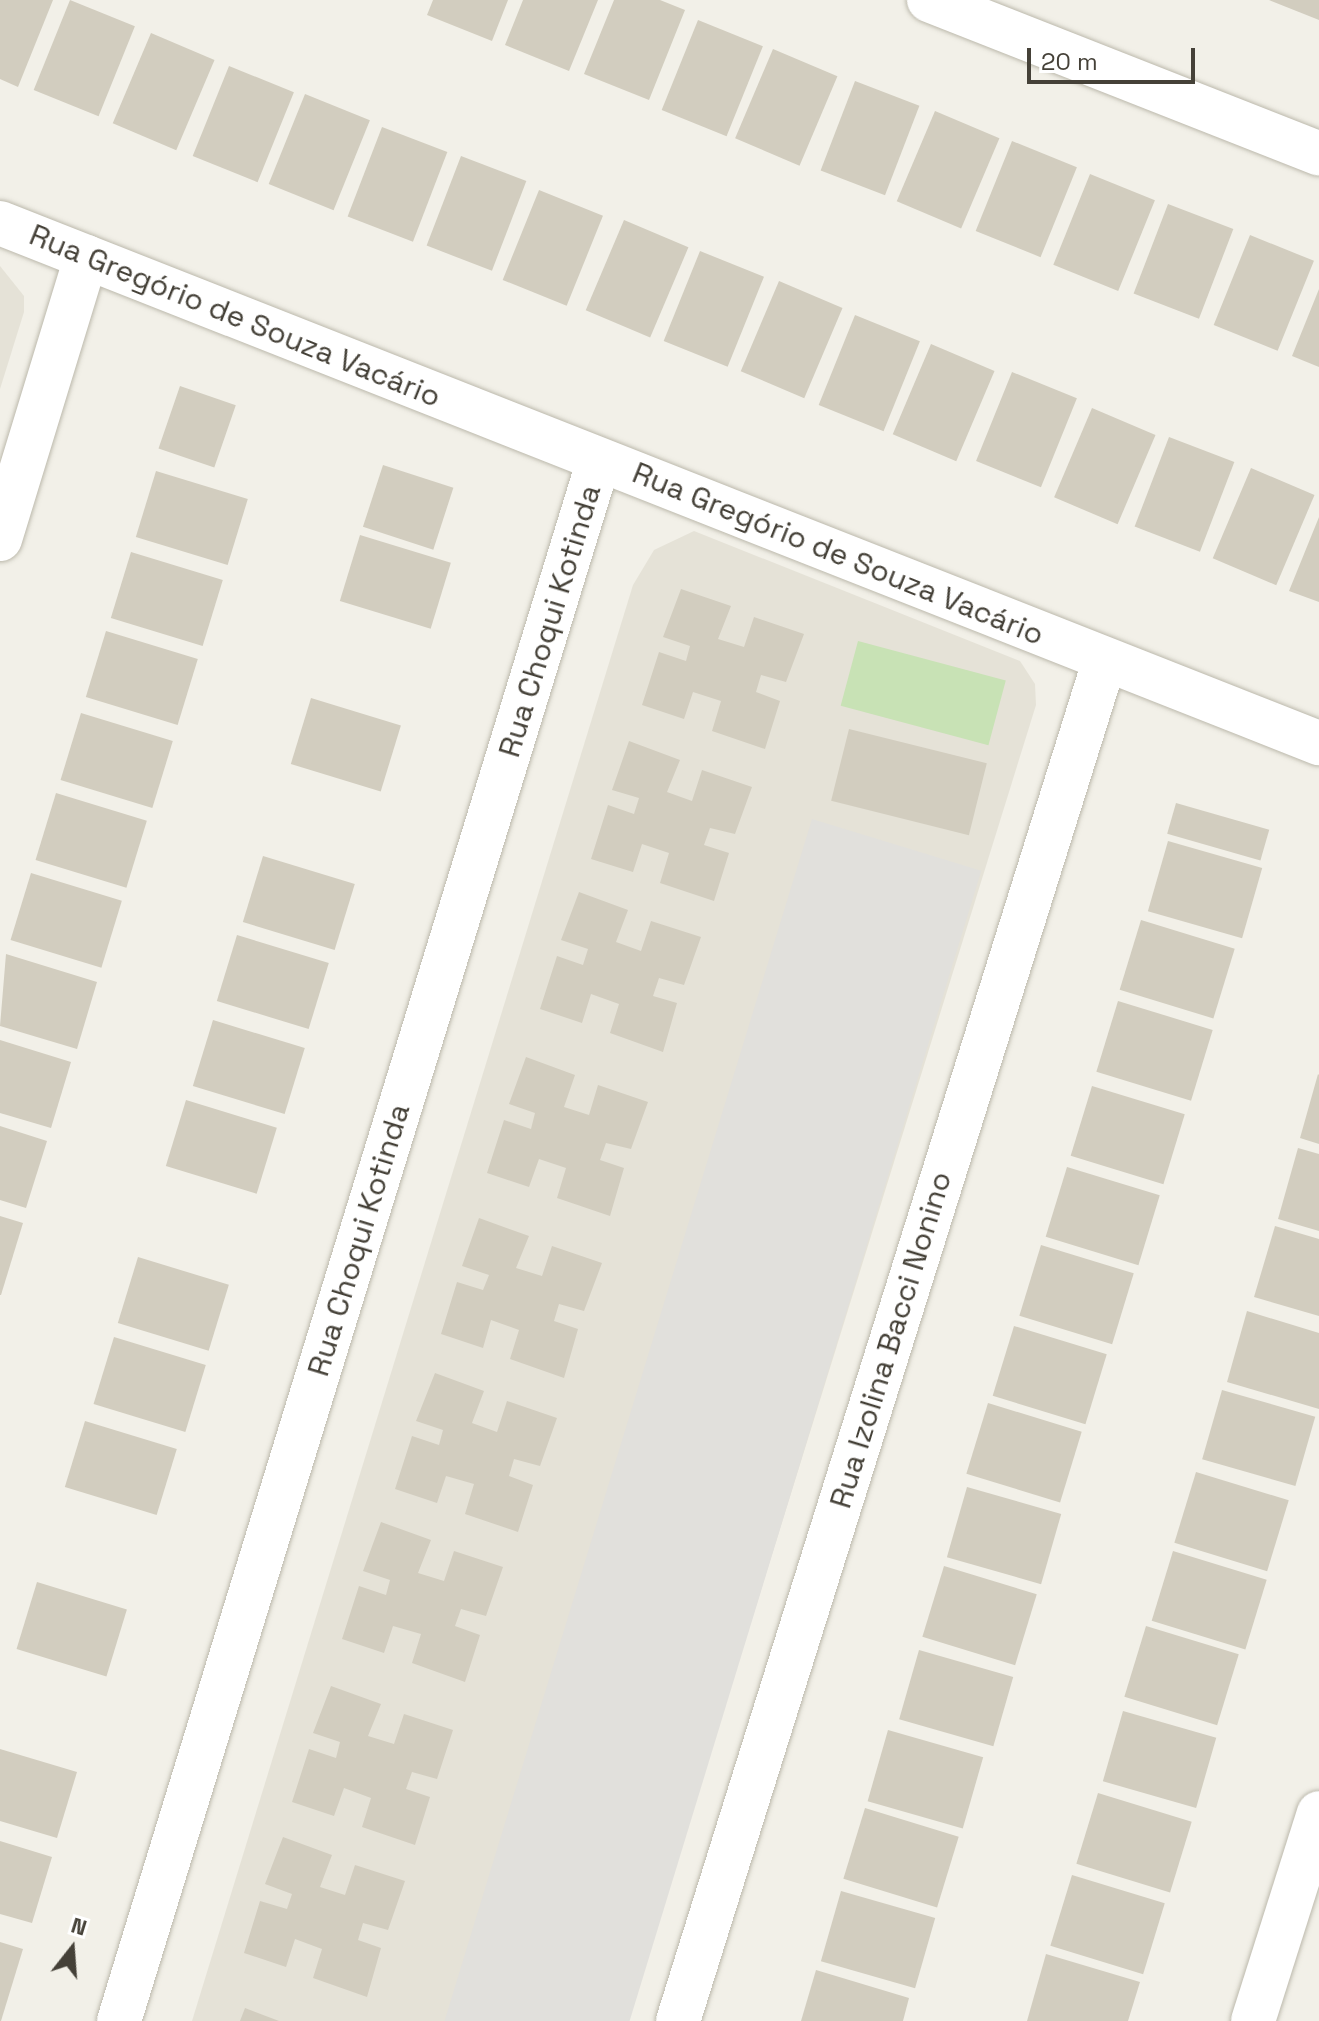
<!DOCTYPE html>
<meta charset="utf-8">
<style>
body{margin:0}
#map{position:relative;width:1319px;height:2021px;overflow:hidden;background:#f2f0e8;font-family:"Space Grotesk",sans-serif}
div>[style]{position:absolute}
.residential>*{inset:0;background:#e5e2d7}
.green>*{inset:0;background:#c8e2b5;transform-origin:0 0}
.parking>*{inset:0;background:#e1e0dc;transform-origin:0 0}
.building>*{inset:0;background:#d2cdbf;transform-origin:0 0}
.roads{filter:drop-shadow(0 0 2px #bcb9ac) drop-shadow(0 0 2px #bcb9ac)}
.street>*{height:44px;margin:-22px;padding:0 22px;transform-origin:22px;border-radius:22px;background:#fff}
span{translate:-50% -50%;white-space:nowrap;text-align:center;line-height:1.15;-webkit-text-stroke:7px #fff;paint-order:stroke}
.street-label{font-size:30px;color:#454138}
.north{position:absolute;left:32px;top:1909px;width:80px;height:80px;-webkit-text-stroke:6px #fff;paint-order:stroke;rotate:17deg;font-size:22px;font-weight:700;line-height:32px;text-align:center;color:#454138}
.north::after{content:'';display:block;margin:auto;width:28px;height:36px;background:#454138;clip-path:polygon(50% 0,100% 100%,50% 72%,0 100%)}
.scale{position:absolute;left:1027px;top:48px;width:168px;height:36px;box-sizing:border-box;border:4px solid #454138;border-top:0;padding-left:10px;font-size:24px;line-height:28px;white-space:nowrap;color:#454138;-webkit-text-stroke:6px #fff;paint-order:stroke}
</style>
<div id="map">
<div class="residential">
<div style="clip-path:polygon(0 266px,24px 296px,24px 312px,0 389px)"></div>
<div style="clip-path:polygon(694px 531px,1020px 661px,1035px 684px,1036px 705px,627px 2021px,192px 2021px,633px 585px,654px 550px)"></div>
</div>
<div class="green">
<div style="left:858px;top:641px;width:153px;height:67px;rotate:15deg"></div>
</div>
<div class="parking">
<div style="left:812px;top:819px;width:177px;height:1258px;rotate:17deg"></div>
</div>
<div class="building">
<div style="clip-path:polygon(0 0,53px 0,18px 87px,0 79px)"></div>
<div style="left:70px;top:0;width:70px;height:97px;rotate:22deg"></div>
<div style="clip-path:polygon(433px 0,508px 0,492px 41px,427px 15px)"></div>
<div style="clip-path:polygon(523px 0,598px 0,569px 71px,505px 45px)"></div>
<div style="clip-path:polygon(614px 0,660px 0,685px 10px,649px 100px,584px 74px)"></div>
<div style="clip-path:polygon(1269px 0,1319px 0,1319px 20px)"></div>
<div style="left:698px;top:20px;width:70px;height:97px;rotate:22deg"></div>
<div style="left:151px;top:33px;width:69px;height:98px;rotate:23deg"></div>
<div style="left:773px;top:49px;width:70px;height:97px;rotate:23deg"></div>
<div style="left:229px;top:66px;width:70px;height:97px;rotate:22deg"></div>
<div style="left:855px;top:81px;width:69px;height:96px;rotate:21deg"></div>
<div style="left:305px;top:94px;width:70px;height:97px;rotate:22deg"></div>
<div style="left:935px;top:111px;width:70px;height:98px;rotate:23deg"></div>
<div style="left:382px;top:127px;width:70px;height:96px;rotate:21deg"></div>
<div style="left:1012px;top:141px;width:70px;height:97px;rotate:22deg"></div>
<div style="left:461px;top:156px;width:70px;height:96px;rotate:21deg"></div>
<div style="left:1090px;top:174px;width:70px;height:98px;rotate:22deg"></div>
<div style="left:539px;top:190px;width:69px;height:97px;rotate:22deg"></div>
<div style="left:1168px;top:204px;width:70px;height:96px;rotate:21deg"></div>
<div style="left:624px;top:220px;width:70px;height:98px;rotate:23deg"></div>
<div style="left:1250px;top:235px;width:69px;height:97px;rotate:22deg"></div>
<div style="left:700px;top:251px;width:69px;height:97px;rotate:22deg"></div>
<div style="left:779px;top:281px;width:69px;height:98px;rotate:23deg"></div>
<div style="clip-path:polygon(1319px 289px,1319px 367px,1292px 356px)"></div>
<div style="left:855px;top:315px;width:70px;height:97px;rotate:22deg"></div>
<div style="left:931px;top:344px;width:69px;height:98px;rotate:23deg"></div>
<div style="left:1012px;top:372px;width:70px;height:96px;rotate:22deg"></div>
<div style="left:180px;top:386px;width:59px;height:66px;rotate:19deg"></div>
<div style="left:1092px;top:408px;width:69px;height:97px;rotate:23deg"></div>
<div style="left:1169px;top:437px;width:70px;height:96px;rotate:21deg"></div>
<div style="left:383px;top:465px;width:74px;height:65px;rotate:18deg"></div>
<div style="left:1251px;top:468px;width:69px;height:98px;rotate:23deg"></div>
<div style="left:156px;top:471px;width:96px;height:69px;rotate:17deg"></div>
<div style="clip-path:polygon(1319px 517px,1319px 602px,1289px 591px)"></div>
<div style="left:360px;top:535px;width:95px;height:69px;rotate:17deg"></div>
<div style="left:131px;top:552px;width:96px;height:69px;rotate:17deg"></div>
<div style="clip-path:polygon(681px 589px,731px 606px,718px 639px,744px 647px,754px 617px,804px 634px,786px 682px,761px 675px,756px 692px,780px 701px,765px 749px,712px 731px,721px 701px,693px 692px,684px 719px,642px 705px,659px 652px,686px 661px,690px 646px,663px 637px)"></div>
<div style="left:106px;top:631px;width:96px;height:69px;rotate:17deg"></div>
<div style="left:311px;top:698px;width:94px;height:69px;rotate:17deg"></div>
<div style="left:81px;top:713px;width:96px;height:70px;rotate:17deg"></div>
<div style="left:849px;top:729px;width:142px;height:74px;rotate:14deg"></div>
<div style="clip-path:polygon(629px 741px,680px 760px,667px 792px,692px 801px,702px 770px,752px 787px,735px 834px,710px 828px,704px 845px,729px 853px,714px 901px,660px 883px,669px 853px,642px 844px,633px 872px,591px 859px,608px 805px,634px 814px,639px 798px,612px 790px)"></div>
<div style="left:56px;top:793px;width:95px;height:70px;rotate:17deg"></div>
<div style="left:1176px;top:803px;width:97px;height:32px;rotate:16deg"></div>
<div style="left:1168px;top:841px;width:98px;height:73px;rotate:16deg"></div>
<div style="left:263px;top:856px;width:96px;height:69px;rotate:17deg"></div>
<div style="left:31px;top:873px;width:95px;height:70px;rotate:17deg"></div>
<div style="clip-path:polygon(579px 892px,628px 910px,616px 942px,641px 951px,651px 921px,701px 937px,684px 985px,659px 978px,653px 996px,677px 1003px,663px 1052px,610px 1033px,619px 1004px,591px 994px,582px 1023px,540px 1009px,557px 956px,583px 965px,588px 949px,561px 940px)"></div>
<div style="left:1141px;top:920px;width:98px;height:73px;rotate:17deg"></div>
<div style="left:237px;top:935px;width:96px;height:69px;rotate:17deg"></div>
<div style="clip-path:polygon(6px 954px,97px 982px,77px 1049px,0 1026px)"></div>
<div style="left:1118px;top:1001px;width:99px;height:74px;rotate:17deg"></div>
<div style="left:213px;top:1020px;width:96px;height:69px;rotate:17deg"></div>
<div style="clip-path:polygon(0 1040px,71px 1062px,51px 1128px,0 1113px)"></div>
<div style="clip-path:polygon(526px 1057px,575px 1075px,564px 1107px,589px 1115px,598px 1085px,648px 1102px,631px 1149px,606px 1143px,600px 1160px,624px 1168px,610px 1216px,557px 1198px,566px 1168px,539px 1159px,529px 1187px,487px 1173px,504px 1120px,531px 1129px,535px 1113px,509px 1104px)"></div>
<div style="clip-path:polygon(1318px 1074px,1319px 1075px,1319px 1144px,1300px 1138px)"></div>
<div style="left:1092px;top:1086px;width:97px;height:73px;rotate:17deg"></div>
<div style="left:186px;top:1100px;width:95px;height:69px;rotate:17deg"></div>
<div style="clip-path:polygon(0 1126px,47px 1141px,26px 1208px,0 1200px)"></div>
<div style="clip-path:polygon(1298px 1148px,1319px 1154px,1319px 1231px,1278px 1219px)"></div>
<div style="left:1067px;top:1167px;width:97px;height:73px;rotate:17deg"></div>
<div style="clip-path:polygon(0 1216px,23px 1223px,1px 1295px,0 1295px)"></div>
<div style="clip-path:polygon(479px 1218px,529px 1236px,516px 1268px,542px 1276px,552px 1246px,602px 1263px,584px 1311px,559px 1304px,554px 1321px,578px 1329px,564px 1378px,510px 1359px,519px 1330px,491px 1320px,483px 1348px,441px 1334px,457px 1282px,483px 1290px,489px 1275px,462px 1266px)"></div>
<div style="clip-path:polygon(1275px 1226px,1319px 1239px,1319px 1316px,1254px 1297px)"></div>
<div style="left:1041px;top:1245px;width:97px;height:74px;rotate:17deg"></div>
<div style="left:138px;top:1257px;width:95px;height:69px;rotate:17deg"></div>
<div style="clip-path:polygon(1247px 1311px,1319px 1333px,1319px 1409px,1227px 1382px)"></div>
<div style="left:1014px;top:1326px;width:97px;height:73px;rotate:17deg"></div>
<div style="left:114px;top:1337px;width:96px;height:70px;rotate:17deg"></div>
<div style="clip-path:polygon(435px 1373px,484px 1391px,472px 1423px,497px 1432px,507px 1401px,557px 1418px,540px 1466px,514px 1459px,509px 1476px,533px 1485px,518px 1532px,465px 1514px,474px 1484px,446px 1476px,437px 1503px,395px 1489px,412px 1436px,439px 1445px,443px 1430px,416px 1421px)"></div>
<div style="left:1222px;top:1390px;width:97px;height:72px;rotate:16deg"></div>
<div style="left:988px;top:1403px;width:98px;height:74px;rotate:17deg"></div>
<div style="left:85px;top:1421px;width:96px;height:69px;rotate:17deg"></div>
<div style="left:1196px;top:1472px;width:97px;height:74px;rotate:17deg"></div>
<div style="left:967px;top:1487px;width:98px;height:73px;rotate:16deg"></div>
<div style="clip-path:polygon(381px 1522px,431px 1540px,418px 1573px,444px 1581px,454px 1551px,503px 1567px,486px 1616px,461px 1609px,455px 1626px,480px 1635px,465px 1682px,412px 1663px,421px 1634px,393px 1626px,384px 1653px,342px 1639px,359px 1586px,386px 1595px,390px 1580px,363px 1571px)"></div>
<div style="left:1173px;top:1551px;width:98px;height:73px;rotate:17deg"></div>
<div style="left:944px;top:1566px;width:97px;height:74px;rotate:17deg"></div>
<div style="left:37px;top:1582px;width:94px;height:70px;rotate:17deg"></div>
<div style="left:1146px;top:1626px;width:97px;height:74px;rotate:17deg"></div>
<div style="left:919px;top:1650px;width:98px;height:72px;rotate:16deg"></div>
<div style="clip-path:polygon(331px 1686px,381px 1704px,368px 1736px,394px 1744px,404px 1714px,453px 1730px,437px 1779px,412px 1772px,406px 1789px,430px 1797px,415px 1845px,362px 1827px,371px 1798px,344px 1788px,334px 1816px,292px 1802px,309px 1749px,336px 1758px,340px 1742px,313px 1733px)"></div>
<div style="left:1123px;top:1711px;width:97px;height:73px;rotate:16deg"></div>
<div style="left:888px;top:1730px;width:99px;height:74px;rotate:16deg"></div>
<div style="clip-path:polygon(0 1749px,77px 1772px,57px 1838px,0 1821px)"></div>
<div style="left:1098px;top:1793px;width:98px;height:74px;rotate:17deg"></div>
<div style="left:865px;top:1808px;width:98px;height:74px;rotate:17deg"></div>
<div style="clip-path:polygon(283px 1837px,332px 1855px,320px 1887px,345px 1895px,355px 1865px,405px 1881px,388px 1930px,363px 1923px,358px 1940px,381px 1948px,367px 1997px,313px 1978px,322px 1949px,295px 1939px,286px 1967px,244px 1953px,260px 1901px,287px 1909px,292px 1894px,265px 1884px)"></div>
<div style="clip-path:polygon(0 1841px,52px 1857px,32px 1923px,0 1914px)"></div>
<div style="left:1072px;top:1875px;width:97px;height:74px;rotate:17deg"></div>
<div style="left:841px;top:1891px;width:98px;height:73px;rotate:16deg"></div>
<div style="clip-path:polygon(0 1942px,23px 1949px,1px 2021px,0 2021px)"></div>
<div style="clip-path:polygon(1046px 1954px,1140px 1982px,1128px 2021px,1027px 2021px)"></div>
<div style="clip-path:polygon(816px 1970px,909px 1998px,903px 2021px,801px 2021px)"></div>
<div style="clip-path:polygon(245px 2008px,279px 2021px,240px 2021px)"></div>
</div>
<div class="roads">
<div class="street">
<div style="left:929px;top:0;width:419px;rotate:21.5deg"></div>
<div style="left:0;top:223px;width:1418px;rotate:21.52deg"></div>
<div style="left:0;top:539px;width:295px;rotate:-73deg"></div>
<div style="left:119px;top:2021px;width:1633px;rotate:-72.91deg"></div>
<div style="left:678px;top:2021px;width:1427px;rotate:-72.59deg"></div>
<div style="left:1253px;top:2021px;width:218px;rotate:-72.4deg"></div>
</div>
</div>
<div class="street-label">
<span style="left:235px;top:316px;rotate:22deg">Rua Gregório de Souza Vacário</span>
<span style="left:838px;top:554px;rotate:22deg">Rua Gregório de Souza Vacário</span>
<span style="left:550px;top:621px;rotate:-73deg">Rua Choqui Kotinda</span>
<span style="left:359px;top:1240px;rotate:-73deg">Rua Choqui Kotinda</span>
<span style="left:891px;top:1340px;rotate:-73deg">Rua Izolina Bacci Nonino</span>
</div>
<div class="north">N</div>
<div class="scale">20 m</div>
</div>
